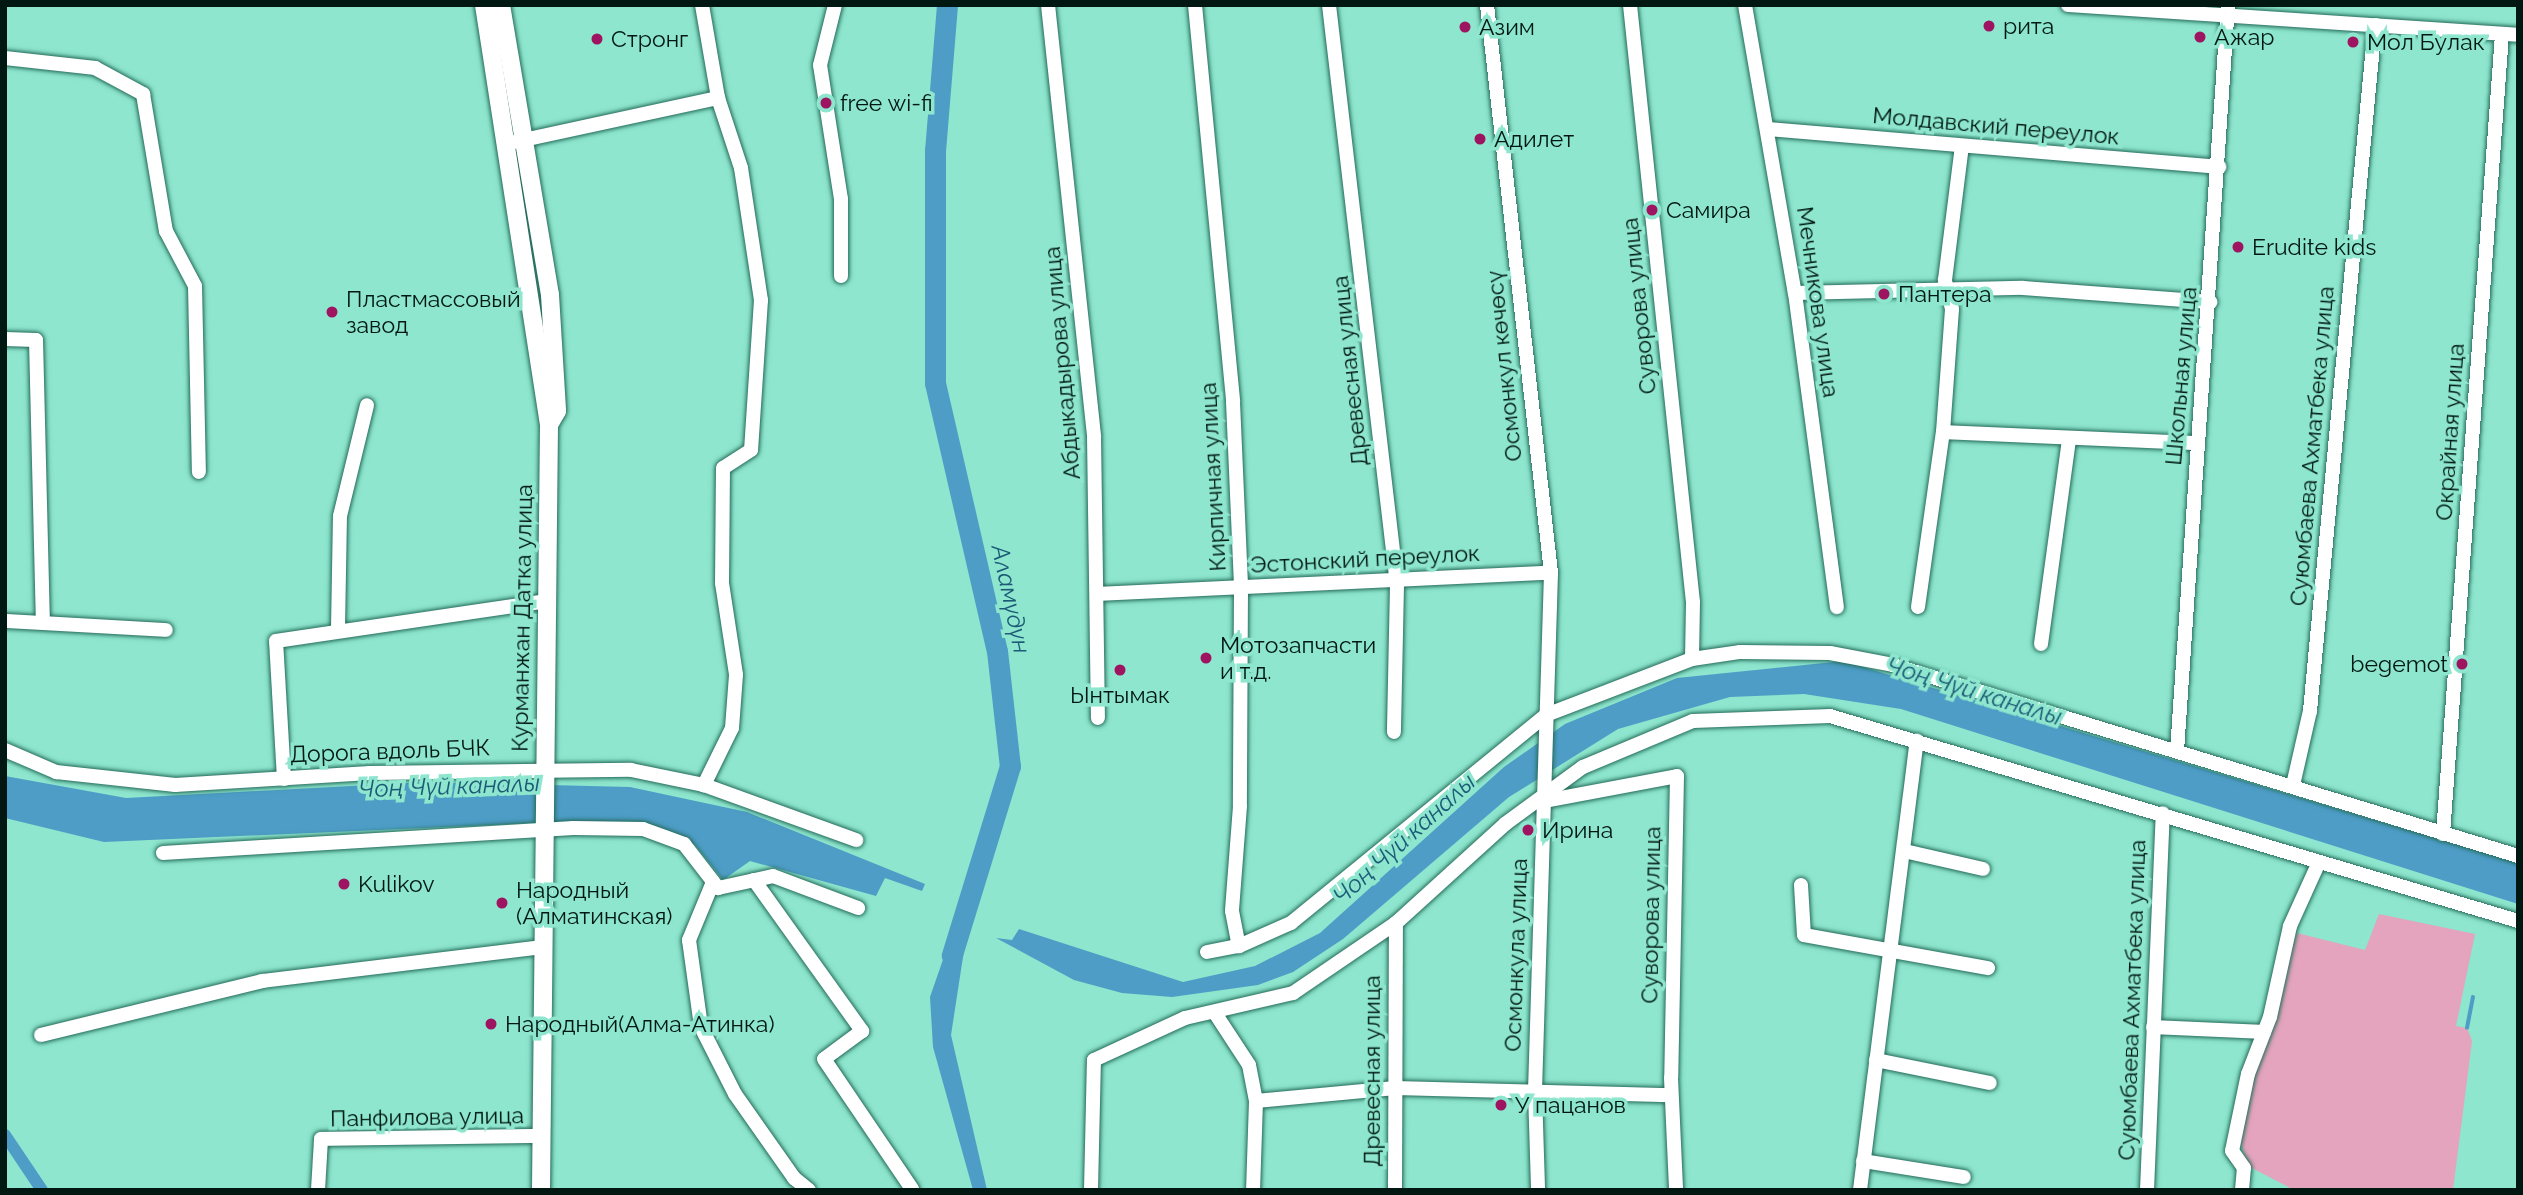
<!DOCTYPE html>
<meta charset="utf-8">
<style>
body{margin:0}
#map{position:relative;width:2523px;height:1195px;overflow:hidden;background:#8de6cd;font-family:Raleway,sans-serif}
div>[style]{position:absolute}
.green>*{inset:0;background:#e4a4bd}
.water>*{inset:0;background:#4d9dc7}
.stream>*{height:3.5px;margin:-1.75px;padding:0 1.75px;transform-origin:1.75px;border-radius:1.75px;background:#4d9dc7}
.canal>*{height:12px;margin:-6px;padding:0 6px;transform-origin:6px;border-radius:6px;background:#4d9dc7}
.river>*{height:21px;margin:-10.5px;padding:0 10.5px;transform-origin:10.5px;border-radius:10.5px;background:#4d9dc7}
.roads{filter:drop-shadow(0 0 2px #256b5a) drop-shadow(0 0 2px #256b5a)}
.minor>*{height:14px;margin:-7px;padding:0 7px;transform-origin:7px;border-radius:7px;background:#fff}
.major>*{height:18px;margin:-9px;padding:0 9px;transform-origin:9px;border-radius:9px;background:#fff}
.dots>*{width:19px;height:19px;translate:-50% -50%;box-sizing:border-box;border:4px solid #8de6cd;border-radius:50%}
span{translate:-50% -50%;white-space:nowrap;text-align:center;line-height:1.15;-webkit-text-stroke:7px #8de6cd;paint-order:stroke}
.poi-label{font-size:23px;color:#001811}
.left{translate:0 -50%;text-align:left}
.right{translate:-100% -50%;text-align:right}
.street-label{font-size:23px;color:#001811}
.water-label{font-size:24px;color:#1c5a77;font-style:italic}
.frame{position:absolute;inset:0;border:7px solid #001811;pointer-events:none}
</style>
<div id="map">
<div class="green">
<div style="clip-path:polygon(2379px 914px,2475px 934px,2456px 1026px,2467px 1028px,2472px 1041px,2453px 1190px,2294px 1190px,2248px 1166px,2239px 1138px,2250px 1080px,2297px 933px,2365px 950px)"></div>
</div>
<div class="water">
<div style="clip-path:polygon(1843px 661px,2518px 863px,2518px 904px,1901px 709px,1804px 694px,1730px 697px,1618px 729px,1509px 797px,1343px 939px,1293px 972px,1258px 985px,1172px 997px,1122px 993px,1074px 980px,996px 938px,1012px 940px,1019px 929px,1183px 982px,1255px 966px,1320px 933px,1504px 767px,1565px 724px,1677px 678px)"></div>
<div style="clip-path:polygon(5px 776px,126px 798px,426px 782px,630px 787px,747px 812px,925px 884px,922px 891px,885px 878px,876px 896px,750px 861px,723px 880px,694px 844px,582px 821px,104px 842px,5px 818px)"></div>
<div style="clip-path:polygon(955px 925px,967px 931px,951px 1035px,987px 1190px,973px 1190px,933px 1047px,930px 997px)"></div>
</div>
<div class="stream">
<div style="left:2467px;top:1028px;width:31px;rotate:-79deg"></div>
</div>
<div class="canal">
<div style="left:5px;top:1135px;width:66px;rotate:56.1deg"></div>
</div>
<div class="river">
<div style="left:947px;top:5px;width:145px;rotate:94.7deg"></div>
<div style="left:935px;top:150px;width:233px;rotate:90deg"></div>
<div style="left:935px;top:383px;width:275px;rotate:77deg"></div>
<div style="left:997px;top:651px;width:116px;rotate:83.6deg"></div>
<div style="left:1010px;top:766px;width:198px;rotate:107.1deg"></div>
</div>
<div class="roads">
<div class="minor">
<div style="left:702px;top:5px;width:94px;rotate:80.2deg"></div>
<div style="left:718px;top:98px;width:74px;rotate:71.8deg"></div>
<div style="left:741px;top:168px;width:134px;rotate:81.4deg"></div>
<div style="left:761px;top:300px;width:150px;rotate:93.8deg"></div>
<div style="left:751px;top:450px;width:33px;rotate:147deg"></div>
<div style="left:723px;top:468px;width:115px;rotate:90.5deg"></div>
<div style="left:722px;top:583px;width:93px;rotate:81.3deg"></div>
<div style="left:736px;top:675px;width:53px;rotate:94.3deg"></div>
<div style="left:732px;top:728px;width:64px;rotate:116.2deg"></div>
<div style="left:835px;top:5px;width:62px;rotate:104deg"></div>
<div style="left:820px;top:65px;width:136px;rotate:81.1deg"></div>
<div style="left:841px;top:199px;width:77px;rotate:90deg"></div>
<div style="left:1048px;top:5px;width:433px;rotate:83.9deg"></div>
<div style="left:1094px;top:436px;width:282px;rotate:89.2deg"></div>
<div style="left:1195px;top:5px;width:399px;rotate:84.5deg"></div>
<div style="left:1233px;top:402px;width:186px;rotate:87.5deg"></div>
<div style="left:1241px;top:588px;width:218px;rotate:90.3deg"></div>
<div style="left:1240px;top:806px;width:105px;rotate:94.4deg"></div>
<div style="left:1232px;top:911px;width:36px;rotate:79deg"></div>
<div style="left:1329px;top:5px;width:584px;rotate:83.31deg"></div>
<div style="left:1397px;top:585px;width:147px;rotate:91.2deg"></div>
<div style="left:1487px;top:5px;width:572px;rotate:83.57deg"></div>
<div style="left:1551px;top:573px;width:519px;rotate:91.77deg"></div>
<div style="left:1535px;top:1092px;width:98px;rotate:88.2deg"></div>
<div style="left:1630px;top:5px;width:600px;rotate:83.98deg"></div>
<div style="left:1693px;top:602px;width:57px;rotate:91deg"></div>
<div style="left:1745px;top:5px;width:292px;rotate:80.2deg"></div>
<div style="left:1795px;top:293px;width:317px;rotate:82.4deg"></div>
<div style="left:2068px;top:5px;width:451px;rotate:3.8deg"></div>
<div style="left:5px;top:58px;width:91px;rotate:6.3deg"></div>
<div style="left:95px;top:68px;width:55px;rotate:28.4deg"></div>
<div style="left:143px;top:94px;width:139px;rotate:80.5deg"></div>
<div style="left:166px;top:231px;width:62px;rotate:62.2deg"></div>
<div style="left:195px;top:286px;width:186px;rotate:88.8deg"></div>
<div style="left:1769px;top:129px;width:452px;rotate:4.8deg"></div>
<div style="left:514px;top:142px;width:209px;rotate:-12.2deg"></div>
<div style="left:1795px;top:293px;width:228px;rotate:-1.3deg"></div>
<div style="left:2023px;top:288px;width:188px;rotate:4.3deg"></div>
<div style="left:5px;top:339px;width:31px;rotate:2deg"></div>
<div style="left:36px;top:340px;width:281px;rotate:88.6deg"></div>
<div style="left:1943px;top:432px;width:255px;rotate:2.5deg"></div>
<div style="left:1098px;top:594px;width:453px;rotate:-2.7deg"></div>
<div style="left:1918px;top:607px;width:177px;rotate:-81.9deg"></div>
<div style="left:1943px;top:432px;width:123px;rotate:-85.8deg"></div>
<div style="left:1952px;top:309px;width:30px;rotate:-104deg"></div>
<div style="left:1945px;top:280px;width:135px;rotate:-82.8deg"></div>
<div style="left:5px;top:621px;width:161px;rotate:3.2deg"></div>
<div style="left:338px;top:629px;width:113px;rotate:-89deg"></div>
<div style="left:340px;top:516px;width:114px;rotate:-76.3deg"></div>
<div style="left:2041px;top:644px;width:206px;rotate:-82.2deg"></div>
<div style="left:5px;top:750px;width:56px;rotate:23.3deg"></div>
<div style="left:56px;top:772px;width:120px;rotate:6.2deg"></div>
<div style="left:175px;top:785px;width:195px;rotate:-3.5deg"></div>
<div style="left:370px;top:773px;width:261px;rotate:-0.7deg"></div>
<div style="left:631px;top:770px;width:75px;rotate:11.6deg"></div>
<div style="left:704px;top:785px;width:162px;rotate:19.9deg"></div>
<div style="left:2177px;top:751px;width:748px;rotate:-86.09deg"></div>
<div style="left:284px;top:779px;width:138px;rotate:-93.3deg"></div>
<div style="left:276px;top:641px;width:274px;rotate:-8.4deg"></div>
<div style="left:2293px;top:785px;width:76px;rotate:-77.1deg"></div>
<div style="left:2310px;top:711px;width:689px;rotate:-84.59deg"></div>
<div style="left:1544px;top:801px;width:135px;rotate:-10.6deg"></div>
<div style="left:1677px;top:776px;width:302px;rotate:91.1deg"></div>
<div style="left:1671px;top:1078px;width:112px;rotate:87.4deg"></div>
<div style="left:2443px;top:834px;width:801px;rotate:-85.78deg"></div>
<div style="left:1904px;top:851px;width:81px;rotate:12.8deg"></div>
<div style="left:163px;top:853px;width:411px;rotate:-3.5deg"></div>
<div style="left:573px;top:828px;width:70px;rotate:0.8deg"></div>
<div style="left:643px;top:829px;width:44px;rotate:20.1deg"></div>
<div style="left:684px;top:844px;width:56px;rotate:52.3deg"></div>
<div style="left:718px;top:888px;width:56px;rotate:-12.3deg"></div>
<div style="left:773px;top:876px;width:91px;rotate:20.6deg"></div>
<div style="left:754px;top:880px;width:186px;rotate:54.4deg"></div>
<div style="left:862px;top:1031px;width:47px;rotate:143.6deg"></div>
<div style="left:824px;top:1059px;width:157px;rotate:55.9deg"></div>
<div style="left:713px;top:882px;width:63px;rotate:112.5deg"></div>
<div style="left:689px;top:940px;width:88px;rotate:82.1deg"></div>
<div style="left:701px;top:1027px;width:75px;rotate:63.1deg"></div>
<div style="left:735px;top:1094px;width:103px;rotate:54.9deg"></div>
<div style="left:794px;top:1178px;width:19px;rotate:39deg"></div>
<div style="left:1801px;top:885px;width:50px;rotate:86.6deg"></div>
<div style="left:1804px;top:935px;width:187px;rotate:10.2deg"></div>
<div style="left:1207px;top:952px;width:33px;rotate:-11deg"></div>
<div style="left:1239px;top:946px;width:57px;rotate:-23.9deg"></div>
<div style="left:1291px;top:923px;width:329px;rotate:-39.2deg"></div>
<div style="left:1546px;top:715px;width:156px;rotate:-21deg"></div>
<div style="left:1692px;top:659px;width:49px;rotate:-8.3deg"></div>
<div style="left:1740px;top:652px;width:90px;rotate:0.6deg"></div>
<div style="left:1830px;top:653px;width:64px;rotate:10.8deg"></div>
<div style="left:1893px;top:665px;width:654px;rotate:16.99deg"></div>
<div style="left:1215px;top:1013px;width:62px;rotate:56.8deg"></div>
<div style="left:1249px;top:1065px;width:37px;rotate:79deg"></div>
<div style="left:1256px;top:1101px;width:89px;rotate:91.9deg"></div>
<div style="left:2153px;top:1027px;width:111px;rotate:2.6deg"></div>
<div style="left:41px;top:1035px;width:228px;rotate:-13.7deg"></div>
<div style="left:262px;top:981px;width:282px;rotate:-6.9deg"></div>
<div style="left:1876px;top:1060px;width:116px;rotate:11.4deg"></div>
<div style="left:1256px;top:1101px;width:140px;rotate:-5.3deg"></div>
<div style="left:1395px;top:1088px;width:276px;rotate:1.5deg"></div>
<div style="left:1863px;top:1161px;width:102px;rotate:9deg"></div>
<div style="left:318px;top:1190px;width:51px;rotate:-86.6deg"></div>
<div style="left:321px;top:1139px;width:220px;rotate:-0.8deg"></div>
<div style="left:1091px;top:1190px;width:130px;rotate:-88.7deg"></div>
<div style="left:1094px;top:1060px;width:100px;rotate:-24.8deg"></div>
<div style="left:1185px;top:1018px;width:111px;rotate:-13deg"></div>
<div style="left:1293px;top:993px;width:125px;rotate:-34.2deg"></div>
<div style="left:1395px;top:1190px;width:267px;rotate:-89.8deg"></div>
<div style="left:1396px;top:923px;width:147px;rotate:-42.2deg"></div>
<div style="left:1505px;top:824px;width:97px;rotate:-36.2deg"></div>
<div style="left:1583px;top:767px;width:119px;rotate:-22.7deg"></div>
<div style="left:1693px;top:721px;width:137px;rotate:-2.1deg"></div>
<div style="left:1830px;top:716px;width:718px;rotate:16.59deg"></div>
<div style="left:1860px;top:1190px;width:453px;rotate:-82.8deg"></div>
<div style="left:2147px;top:1190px;width:377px;rotate:-87.6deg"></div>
<div style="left:2242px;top:1190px;width:22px;rotate:-85deg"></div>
<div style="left:2244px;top:1168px;width:21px;rotate:-125deg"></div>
<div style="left:2232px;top:1151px;width:79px;rotate:-78.3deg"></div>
<div style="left:2248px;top:1074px;width:61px;rotate:-68.9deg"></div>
<div style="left:2270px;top:1017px;width:93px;rotate:-77.6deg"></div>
<div style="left:2290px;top:926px;width:70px;rotate:-65.6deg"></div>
</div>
<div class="major">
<div style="left:484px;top:5px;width:425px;rotate:81.2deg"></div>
<div style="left:549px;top:425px;width:765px;rotate:90.6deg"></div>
<div style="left:501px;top:5px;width:294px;rotate:80.4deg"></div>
<div style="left:550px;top:295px;width:116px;rotate:86.5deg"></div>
<div style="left:557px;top:411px;width:16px;rotate:120deg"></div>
</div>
</div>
<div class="dots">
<div style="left:1989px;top:26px;background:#9e1461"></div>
<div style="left:1465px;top:27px;background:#9e1461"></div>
<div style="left:2200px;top:37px;background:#9e1461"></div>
<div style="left:597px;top:39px;background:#9e1461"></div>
<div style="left:2353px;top:42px;background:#9e1461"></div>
<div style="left:826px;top:103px;background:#9e1461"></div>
<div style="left:1480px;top:139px;background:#9e1461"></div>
<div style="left:1652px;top:210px;background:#9e1461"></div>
<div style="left:2238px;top:247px;background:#9e1461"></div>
<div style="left:1884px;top:294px;background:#9e1461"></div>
<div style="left:332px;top:312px;background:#9e1461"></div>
<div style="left:1206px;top:658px;background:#9e1461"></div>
<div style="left:2462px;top:664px;background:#9e1461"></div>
<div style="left:1120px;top:670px;background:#9e1461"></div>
<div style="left:1528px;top:830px;background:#9e1461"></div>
<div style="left:344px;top:884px;background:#9e1461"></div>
<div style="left:502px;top:903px;background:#9e1461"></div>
<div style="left:491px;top:1024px;background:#9e1461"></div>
<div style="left:1501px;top:1105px;background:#9e1461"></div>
</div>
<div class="poi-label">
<span class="left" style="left:2003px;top:26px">рита</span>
<span class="left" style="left:1479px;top:27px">Азим</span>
<span class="left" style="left:2214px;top:37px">Ажар</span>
<span class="left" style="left:611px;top:39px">Стронг</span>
<span class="left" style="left:2367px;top:42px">Мол Булак</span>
<span class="left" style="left:840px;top:103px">free wi-fi</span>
<span class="left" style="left:1494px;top:139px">Адилет</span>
<span class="left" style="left:1666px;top:210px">Самира</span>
<span class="left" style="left:2252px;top:247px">Erudite kids</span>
<span class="left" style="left:1898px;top:294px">Пантера</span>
<span class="left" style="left:346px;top:312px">Пластмассовый<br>завод</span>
<span class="left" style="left:1220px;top:658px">Мотозапчасти<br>и т.д.</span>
<span class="right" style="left:2448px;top:664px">begemot</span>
<span style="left:1120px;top:695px">Ынтымак</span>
<span class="left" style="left:1542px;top:830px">Ирина</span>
<span class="left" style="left:358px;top:884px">Kulikov</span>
<span class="left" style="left:516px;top:903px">Народный<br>(Алматинская)</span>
<span class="left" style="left:505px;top:1024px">Народный(Алма-Атинка)</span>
<span class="left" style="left:1515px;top:1105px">У пацанов</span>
</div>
<div class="street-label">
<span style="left:1996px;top:126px;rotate:5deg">Молдавский переулок</span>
<span style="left:1818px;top:302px;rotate:82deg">Мечникова улица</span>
<span style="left:1639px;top:306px;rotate:-96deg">Суворова улица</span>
<span style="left:1062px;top:363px;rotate:-95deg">Абдыкадырова улица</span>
<span style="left:1504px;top:366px;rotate:-96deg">Осмонкул көчөсү</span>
<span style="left:1350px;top:371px;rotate:-96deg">Древесная улица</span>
<span style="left:2181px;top:376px;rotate:-85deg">Школьная улица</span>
<span style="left:2450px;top:432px;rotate:-86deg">Окрайная улица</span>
<span style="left:2312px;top:446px;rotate:-85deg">Суюмбаева Ахматбека улица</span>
<span style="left:1213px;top:477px;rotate:-93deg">Кирпичная улица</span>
<span style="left:1365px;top:559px;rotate:-3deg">Эстонский переулок</span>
<span style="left:522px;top:618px;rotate:-89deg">Курманжан Датка улица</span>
<span style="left:390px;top:751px;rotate:-2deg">Дорога вдоль БЧК</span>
<span style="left:1651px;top:915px;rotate:-89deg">Суворова улица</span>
<span style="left:1516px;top:955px;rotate:-88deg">Осмонкула улица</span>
<span style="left:2132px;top:1000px;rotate:-88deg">Суюмбаева Ахматбека улица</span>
<span style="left:1372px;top:1071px;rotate:-90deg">Древесная улица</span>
<span style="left:427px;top:1117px;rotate:-1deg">Панфилова улица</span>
</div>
<div class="water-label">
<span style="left:1011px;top:599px;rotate:78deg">Аламүдүн</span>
<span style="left:1974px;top:691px;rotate:17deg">Чоң Чүй каналы</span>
<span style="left:449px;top:786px;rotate:-2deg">Чоң Чүй каналы</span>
<span style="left:1404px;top:839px;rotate:-42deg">Чоң Чүй каналы</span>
</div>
<div class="frame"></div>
</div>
